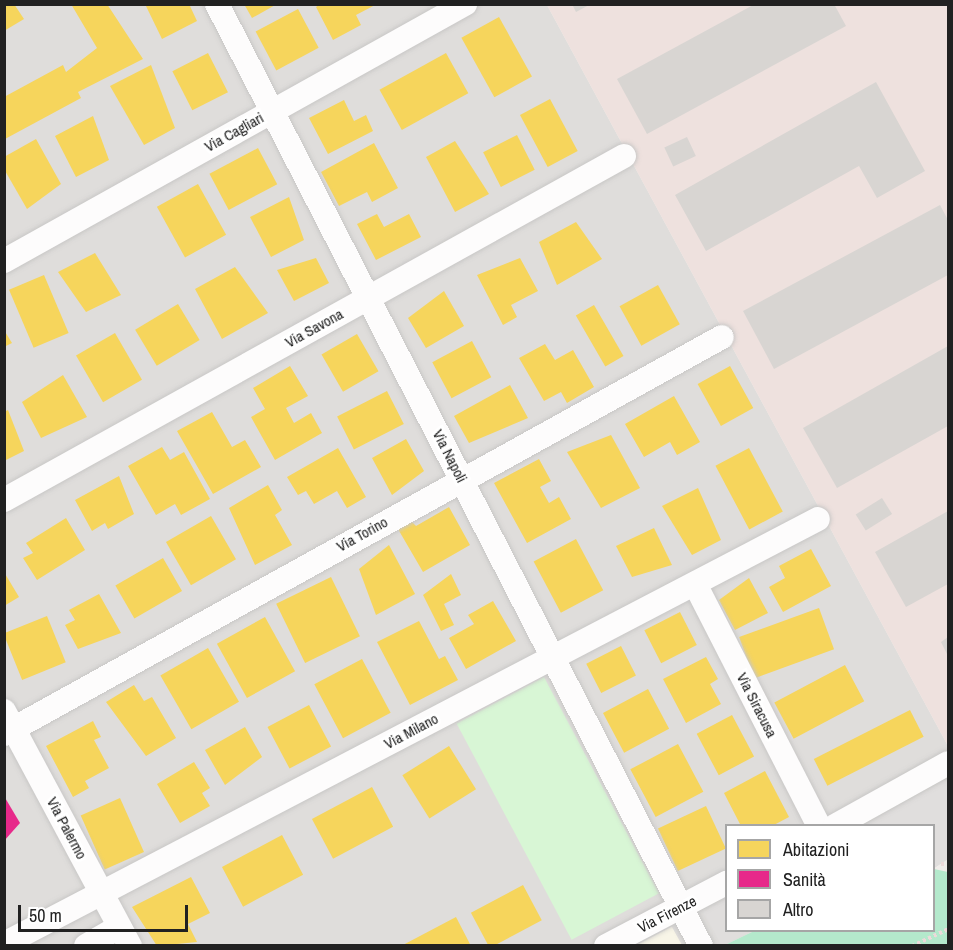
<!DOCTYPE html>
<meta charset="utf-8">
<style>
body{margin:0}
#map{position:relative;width:953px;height:950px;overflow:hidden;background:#f0edea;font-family:"Archivo Narrow",sans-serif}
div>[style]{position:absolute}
.residential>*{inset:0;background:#dfdddb}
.education>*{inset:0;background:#f8f5e7}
.military>*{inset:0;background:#eee1de}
.park>*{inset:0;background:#d8f6d5;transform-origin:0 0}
.pitch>*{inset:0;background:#b4e9cc}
.parking>*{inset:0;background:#e0dedd}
.homes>*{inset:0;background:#f6d55c;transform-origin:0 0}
.health>*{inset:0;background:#e7298a}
.building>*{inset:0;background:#d8d5d2;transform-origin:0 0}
.path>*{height:4px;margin-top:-2px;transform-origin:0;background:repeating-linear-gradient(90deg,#eddada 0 3px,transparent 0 6px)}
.roads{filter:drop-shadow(0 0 2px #c8c7c6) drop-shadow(0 0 2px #c8c7c6)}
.minor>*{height:24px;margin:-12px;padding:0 12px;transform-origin:12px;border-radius:12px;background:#fdfcfc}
span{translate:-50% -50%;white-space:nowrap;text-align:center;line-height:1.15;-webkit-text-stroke:6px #fff;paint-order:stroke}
.street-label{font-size:15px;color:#212121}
.frame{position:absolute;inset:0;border:6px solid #212121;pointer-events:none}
.legend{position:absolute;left:725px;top:824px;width:210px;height:108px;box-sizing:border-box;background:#fff;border:2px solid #a6a6a6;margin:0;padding:8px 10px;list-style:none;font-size:18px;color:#212121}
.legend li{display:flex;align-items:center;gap:12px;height:30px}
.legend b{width:30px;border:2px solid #a6a6a6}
.scale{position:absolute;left:18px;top:905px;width:170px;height:27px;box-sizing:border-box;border:3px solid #212121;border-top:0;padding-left:8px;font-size:18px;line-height:21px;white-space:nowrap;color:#212121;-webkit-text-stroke:4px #fff;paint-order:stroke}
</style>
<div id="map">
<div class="residential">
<div style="clip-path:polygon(5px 5px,547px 5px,948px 746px,948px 859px,934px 868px,934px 826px,726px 826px,726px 930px,754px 931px,725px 945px,5px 946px)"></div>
</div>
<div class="education">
<div style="clip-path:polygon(672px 927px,682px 945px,637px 945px,671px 927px)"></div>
</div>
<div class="military">
<div style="clip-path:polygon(547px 5px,948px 5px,948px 746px)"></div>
</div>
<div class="park">
<div style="left:544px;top:677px;width:245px;height:99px;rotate:62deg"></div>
</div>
<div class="pitch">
<div style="clip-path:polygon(934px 869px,948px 872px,948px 945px,725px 945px,754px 931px,934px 930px)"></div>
</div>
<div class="parking">
<div style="clip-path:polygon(948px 779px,948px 859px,934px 868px,934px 826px,862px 825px)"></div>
<div style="clip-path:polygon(726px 899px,726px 930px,754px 931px,721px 945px,703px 912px)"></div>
</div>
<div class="homes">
<div style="clip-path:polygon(4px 4px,14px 4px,24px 19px,4px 31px)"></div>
<div style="clip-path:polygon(71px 4px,107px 4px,143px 59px,78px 92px,81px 98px,5px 139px,4px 145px,4px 97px,63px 65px,66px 72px,97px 48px)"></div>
<div style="clip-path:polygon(145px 4px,189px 4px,197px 21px,162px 39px)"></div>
<div style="clip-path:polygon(244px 4px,277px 4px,252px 18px)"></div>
<div style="clip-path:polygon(320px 4px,377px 4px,356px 15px,361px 25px,333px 40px,316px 7px)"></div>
<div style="left:298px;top:9px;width:44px;height:48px;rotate:62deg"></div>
<div style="left:499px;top:17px;width:68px;height:43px;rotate:61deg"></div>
<div style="left:208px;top:53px;width:44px;height:40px;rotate:63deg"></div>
<div style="left:446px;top:53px;width:46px;height:76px;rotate:61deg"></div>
<div style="clip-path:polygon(151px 65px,175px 128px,144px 145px,110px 86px)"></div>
<div style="left:550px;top:99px;width:59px;height:34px;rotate:62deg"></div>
<div style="clip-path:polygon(344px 100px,354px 121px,366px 115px,373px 131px,328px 154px,309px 118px)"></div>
<div style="clip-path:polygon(93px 116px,109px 160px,76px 177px,55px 136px)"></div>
<div style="left:517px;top:135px;width:39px;height:38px;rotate:63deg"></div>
<div style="clip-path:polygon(36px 139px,61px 184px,27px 209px,4px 169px,4px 157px)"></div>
<div style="clip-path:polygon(455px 141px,489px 194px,455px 212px,426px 157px)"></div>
<div style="clip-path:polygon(374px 143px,398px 188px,372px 202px,367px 192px,339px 206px,321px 172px)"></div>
<div style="left:258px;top:148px;width:41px;height:55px;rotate:62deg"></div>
<div style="left:198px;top:184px;width:58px;height:47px;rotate:61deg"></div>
<div style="clip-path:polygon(289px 197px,304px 240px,271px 257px,250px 217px)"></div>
<div style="clip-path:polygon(377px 214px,384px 227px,409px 214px,421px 237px,376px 260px,357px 224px)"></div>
<div style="clip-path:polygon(576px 222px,602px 259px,557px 285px,539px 242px)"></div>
<div style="clip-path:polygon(95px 253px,121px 295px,86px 312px,58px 272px)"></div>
<div style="clip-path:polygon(316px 258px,329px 283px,294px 301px,277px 270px)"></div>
<div style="clip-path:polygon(520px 258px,538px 291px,511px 305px,517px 317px,503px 325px,477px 275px)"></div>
<div style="clip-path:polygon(235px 267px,268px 313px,222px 339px,195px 289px)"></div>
<div style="left:44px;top:275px;width:63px;height:38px;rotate:67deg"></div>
<div style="left:658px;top:285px;width:45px;height:44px;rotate:61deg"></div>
<div style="clip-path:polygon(444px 291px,464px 326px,426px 348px,408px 318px)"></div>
<div style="left:178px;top:304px;width:42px;height:50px;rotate:59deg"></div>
<div style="left:594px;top:305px;width:59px;height:21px;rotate:60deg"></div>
<div style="clip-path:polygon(4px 330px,12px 343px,4px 347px)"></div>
<div style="left:115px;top:333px;width:54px;height:45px;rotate:60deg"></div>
<div style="left:357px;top:334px;width:43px;height:41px;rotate:60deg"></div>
<div style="left:472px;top:341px;width:41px;height:45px;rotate:62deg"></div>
<div style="clip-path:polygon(545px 344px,555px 360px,573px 350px,594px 387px,567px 403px,561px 392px,544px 401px,519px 358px)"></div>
<div style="clip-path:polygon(290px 366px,308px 396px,286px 408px,294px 423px,311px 413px,322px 433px,275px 460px,251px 417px,265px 409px,253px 388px)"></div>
<div style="left:730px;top:366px;width:48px;height:37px;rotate:61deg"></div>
<div style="clip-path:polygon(63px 375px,87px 417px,41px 438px,22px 402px)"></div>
<div style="clip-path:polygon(510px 385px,528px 418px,469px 443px,454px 416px)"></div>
<div style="left:387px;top:391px;width:37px;height:56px;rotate:63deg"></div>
<div style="clip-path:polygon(674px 396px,700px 442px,677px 455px,670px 442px,644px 457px,625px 424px)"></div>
<div style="clip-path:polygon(8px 410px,24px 451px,4px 461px,4px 412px)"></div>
<div style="clip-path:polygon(212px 412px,232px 447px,245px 440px,261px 467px,213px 494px,177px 431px)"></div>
<div style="clip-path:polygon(611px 435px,640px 488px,601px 508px,567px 452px)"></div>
<div style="clip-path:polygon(406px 439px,424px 471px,392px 495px,372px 458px)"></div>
<div style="clip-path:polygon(162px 447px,170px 460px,184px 452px,210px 499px,181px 515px,175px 504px,156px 515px,128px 466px)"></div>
<div style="clip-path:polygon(338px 448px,366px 497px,347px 508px,337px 491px,314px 504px,306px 491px,298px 495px,287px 477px)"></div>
<div style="left:749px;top:448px;width:72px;height:38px;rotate:62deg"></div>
<div style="clip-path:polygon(539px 459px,551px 481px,540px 487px,549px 503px,559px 497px,571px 519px,527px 543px,494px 483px)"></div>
<div style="clip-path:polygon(119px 476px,134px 514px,108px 529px,105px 523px,92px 531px,75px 500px)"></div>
<div style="clip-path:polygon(268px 485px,282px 510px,275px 515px,292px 545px,255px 565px,229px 508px)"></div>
<div style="clip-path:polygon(698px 488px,721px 540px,692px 555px,662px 506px)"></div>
<div style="clip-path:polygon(449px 507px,470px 545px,423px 572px,398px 529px,412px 522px,416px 526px)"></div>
<div style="left:211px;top:516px;width:50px;height:52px;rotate:60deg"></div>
<div style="clip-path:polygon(66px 518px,85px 550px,37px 580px,23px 558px,33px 553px,26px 543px)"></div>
<div style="clip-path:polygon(654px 528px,672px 565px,632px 577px,616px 546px)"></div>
<div style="left:576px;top:539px;width:58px;height:48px;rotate:62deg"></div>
<div style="clip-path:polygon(389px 545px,415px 594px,376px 615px,359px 569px)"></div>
<div style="clip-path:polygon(811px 549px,831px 586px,783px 612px,769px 587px,785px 578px,779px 566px)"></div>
<div style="left:163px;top:558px;width:38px;height:55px;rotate:60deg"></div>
<div style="clip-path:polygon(4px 572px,19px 597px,4px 606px)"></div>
<div style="clip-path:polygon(451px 574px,461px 595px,444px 604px,454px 625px,441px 631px,423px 595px)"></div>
<div style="left:331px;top:577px;width:66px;height:61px;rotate:64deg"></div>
<div style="clip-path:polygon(749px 578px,768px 613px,735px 630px,719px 600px)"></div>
<div style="clip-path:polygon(99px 594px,121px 633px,78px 649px,65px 625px,75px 620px,69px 610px)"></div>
<div style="clip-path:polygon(493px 601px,516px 641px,466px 669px,449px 638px,474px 624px,468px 615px)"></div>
<div style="left:819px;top:608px;width:44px;height:85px;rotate:70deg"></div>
<div style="left:680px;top:612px;width:37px;height:40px;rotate:63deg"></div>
<div style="left:47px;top:616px;width:50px;height:47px;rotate:68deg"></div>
<div style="left:265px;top:617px;width:62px;height:55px;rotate:61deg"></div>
<div style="clip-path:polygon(419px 621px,439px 659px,445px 656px,458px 680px,410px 705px,377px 642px)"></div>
<div style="left:621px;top:646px;width:33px;height:39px;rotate:63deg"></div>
<div style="left:208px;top:648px;width:62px;height:55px;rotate:60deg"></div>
<div style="clip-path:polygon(706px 657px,718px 679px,710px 684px,721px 704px,686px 723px,663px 679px)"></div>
<div style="left:362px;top:659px;width:61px;height:54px;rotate:62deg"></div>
<div style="left:845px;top:665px;width:41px;height:80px;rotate:62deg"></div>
<div style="clip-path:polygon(134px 685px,144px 701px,152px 697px,176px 738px,146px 756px,106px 702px)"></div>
<div style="left:648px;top:689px;width:45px;height:51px;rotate:62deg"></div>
<div style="left:309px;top:705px;width:47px;height:47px;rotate:62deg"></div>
<div style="left:910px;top:710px;width:30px;height:108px;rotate:63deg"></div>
<div style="left:732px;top:715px;width:47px;height:40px;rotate:62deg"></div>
<div style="clip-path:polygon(93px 721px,101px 737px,94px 740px,109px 768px,85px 781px,89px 788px,73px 797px,46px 746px)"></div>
<div style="clip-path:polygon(245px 727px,262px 757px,225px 785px,205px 750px)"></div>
<div style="left:678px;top:744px;width:54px;height:54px;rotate:62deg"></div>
<div style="left:449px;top:746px;width:51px;height:55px;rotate:58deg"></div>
<div style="clip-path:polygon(194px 762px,210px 788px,202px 793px,210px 806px,180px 823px,157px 784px)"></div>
<div style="clip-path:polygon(765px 771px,789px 817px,772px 826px,741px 826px,724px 793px)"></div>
<div style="left:372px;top:787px;width:45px;height:68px;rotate:62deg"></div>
<div style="left:120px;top:798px;width:59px;height:43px;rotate:66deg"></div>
<div style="left:706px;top:806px;width:47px;height:53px;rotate:65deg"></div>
<div style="left:282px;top:835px;width:45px;height:68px;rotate:62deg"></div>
<div style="clip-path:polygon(191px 877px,210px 913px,188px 924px,197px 942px,157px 946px,132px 907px)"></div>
<div style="left:523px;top:885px;width:40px;height:59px;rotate:62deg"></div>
<div style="clip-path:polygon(456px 917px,471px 946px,401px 946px)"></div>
</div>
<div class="health">
<div style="clip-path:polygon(4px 796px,20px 823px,4px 841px)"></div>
</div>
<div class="building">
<div style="clip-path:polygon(572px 4px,591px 4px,576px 12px)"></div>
<div style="clip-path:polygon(755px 4px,834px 4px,846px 26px,647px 134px,617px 79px)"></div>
<div style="clip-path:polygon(876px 82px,925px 171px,877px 198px,859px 166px,706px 251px,675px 195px)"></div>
<div style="left:687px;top:137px;width:21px;height:25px;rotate:65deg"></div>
<div style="clip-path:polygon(940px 205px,948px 220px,948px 275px,774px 369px,743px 311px)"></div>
<div style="clip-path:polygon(948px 346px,948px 426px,837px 488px,803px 428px)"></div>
<div style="left:882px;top:498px;width:19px;height:31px;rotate:58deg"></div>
<div style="clip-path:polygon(948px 511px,948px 584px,906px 607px,875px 552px)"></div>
<div style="clip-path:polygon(948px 637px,948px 656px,941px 642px)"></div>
</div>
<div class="path">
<div style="left:941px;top:864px;width:7px"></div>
<div style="left:912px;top:946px;width:40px;rotate:-25deg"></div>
</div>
<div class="roads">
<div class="minor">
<div style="left:217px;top:4px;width:1059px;rotate:62.81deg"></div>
<div style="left:4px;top:261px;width:528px;rotate:-29.14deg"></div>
<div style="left:4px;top:500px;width:709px;rotate:-29.02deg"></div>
<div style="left:695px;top:584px;width:272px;rotate:62.9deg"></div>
<div style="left:4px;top:711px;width:267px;rotate:61.8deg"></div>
<div style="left:4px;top:734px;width:820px;rotate:-28.94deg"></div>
<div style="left:835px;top:826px;width:129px;rotate:-29.1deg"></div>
<div style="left:4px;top:944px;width:918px;rotate:-27.57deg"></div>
<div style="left:86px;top:946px;width:38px;rotate:-30deg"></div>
<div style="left:606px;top:946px;width:136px;rotate:-27.7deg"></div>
</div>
</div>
<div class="street-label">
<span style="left:234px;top:132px;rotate:-29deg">Via Cagliari</span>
<span style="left:314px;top:328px;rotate:-29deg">Via Savona</span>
<span style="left:450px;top:456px;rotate:63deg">Via Napoli</span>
<span style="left:362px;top:534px;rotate:-29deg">Via Torino</span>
<span style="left:757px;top:705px;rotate:63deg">Via Siracusa</span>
<span style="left:411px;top:731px;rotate:-28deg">Via Milano</span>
<span style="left:67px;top:828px;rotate:62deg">Via Palermo</span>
<span style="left:667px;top:914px;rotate:-27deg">Via Firenze</span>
</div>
<div class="frame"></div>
<ul class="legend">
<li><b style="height:16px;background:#f6d55c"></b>Abitazioni</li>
<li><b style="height:16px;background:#e7298a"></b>Sanità</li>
<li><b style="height:16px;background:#d8d5d2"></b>Altro</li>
</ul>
<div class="scale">50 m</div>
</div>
